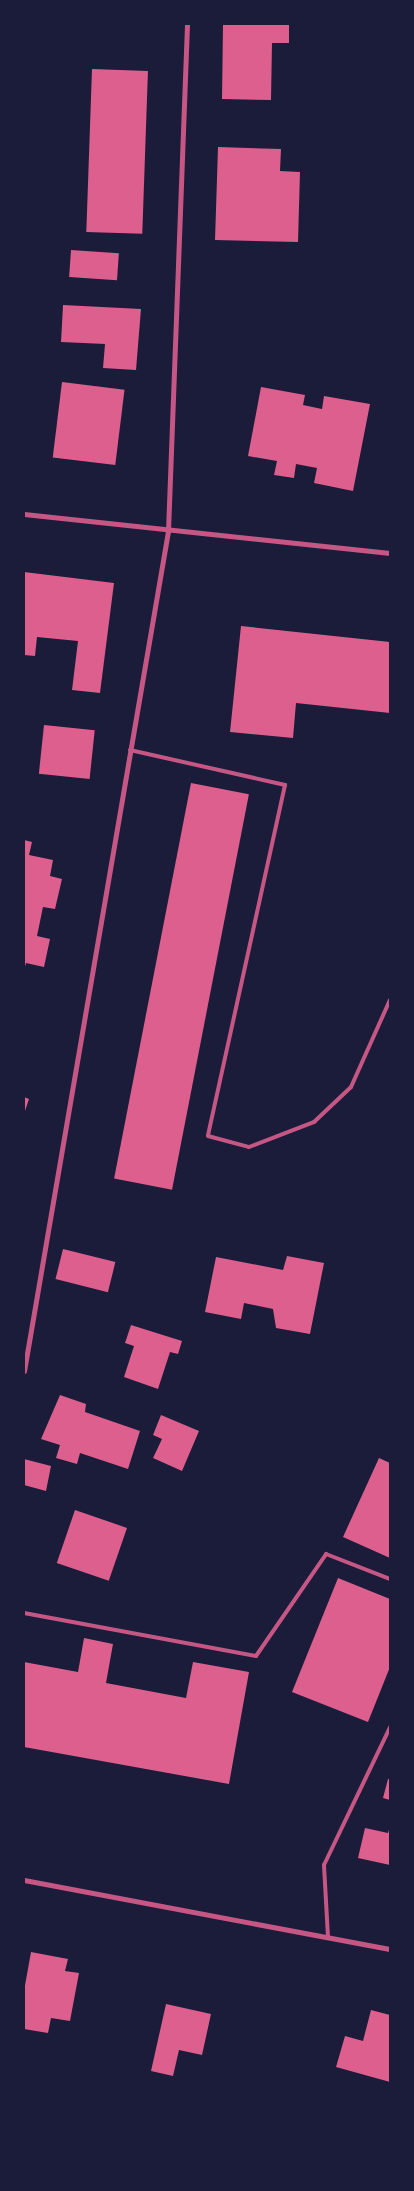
<!DOCTYPE html>
<style>
body{margin:0}
#map{position:relative;width:414px;height:2191px;overflow:hidden;background:#1b1b3a;font-family:"Noto Serif",serif}
div>[style]{position:absolute}
.building>*{inset:0;background:#dd5f8e;transform-origin:0 0}
.service>*{height:4px;margin:-2px;padding:0 2px;transform-origin:2px;border-radius:2px;background:#c65784}
.minor>*{height:5px;margin:-2.5px;padding:0 2.5px;transform-origin:2.5px;border-radius:2.5px;background:#c65784}
span{translate:-50% -50%;white-space:nowrap;text-align:center;line-height:1.15;-webkit-text-stroke:4px #1b1b3a;paint-order:stroke}
.frame{position:absolute;inset:0;border:25px solid #1b1b3a;pointer-events:none}
</style>
<div id="map">
<div class="building">
<div style="clip-path:polygon(223px 24px,289px 24px,289px 43px,272px 43px,271px 100px,222px 99px)"></div>
<div style="left:92px;top:69px;width:56px;height:163px;rotate:2deg"></div>
<div style="clip-path:polygon(218px 147px,281px 149px,280px 171px,300px 172px,298px 242px,215px 240px)"></div>
<div style="left:71px;top:250px;width:48px;height:27px;rotate:4deg"></div>
<div style="clip-path:polygon(63px 305px,141px 309px,136px 370px,103px 368px,105px 344px,61px 342px)"></div>
<div style="left:62px;top:382px;width:63px;height:76px;rotate:7deg"></div>
<div style="clip-path:polygon(261px 387px,305px 395px,303px 405px,322px 409px,324px 396px,370px 404px,353px 491px,314px 483px,317px 468px,296px 464px,294px 478px,274px 475px,277px 461px,248px 456px)"></div>
<div style="clip-path:polygon(24px 572px,114px 583px,100px 693px,72px 690px,78px 641px,37px 637px,35px 656px,24px 655px)"></div>
<div style="clip-path:polygon(241px 626px,390px 642px,390px 713px,296px 703px,293px 738px,230px 732px)"></div>
<div style="left:44px;top:725px;width:51px;height:49px;rotate:6deg"></div>
<div style="left:191px;top:783px;width:59px;height:403px;rotate:11deg"></div>
<div style="clip-path:polygon(24px 840px,32px 842px,29px 855px,53px 860px,50px 876px,62px 879px,55px 909px,43px 907px,37px 936px,50px 939px,44px 967px,26px 963px,24px 970px)"></div>
<div style="clip-path:polygon(24px 1097px,29px 1099px,24px 1114px)"></div>
<div style="left:63px;top:1249px;width:54px;height:31px;rotate:14deg"></div>
<div style="clip-path:polygon(287px 1256px,324px 1263px,310px 1334px,276px 1328px,273px 1309px,244px 1303px,241px 1319px,205px 1312px,216px 1257px,283px 1270px)"></div>
<div style="clip-path:polygon(131px 1325px,182px 1341px,178px 1354px,170px 1352px,158px 1389px,124px 1377px,134px 1346px,125px 1343px)"></div>
<div style="clip-path:polygon(60px 1395px,86px 1404px,85px 1412px,140px 1431px,128px 1469px,80px 1453px,77px 1464px,56px 1458px,60px 1445px,41px 1439px)"></div>
<div style="clip-path:polygon(161px 1415px,199px 1431px,182px 1471px,153px 1458px,162px 1439px,153px 1435px)"></div>
<div style="clip-path:polygon(379px 1458px,390px 1463px,390px 1558px,343px 1537px)"></div>
<div style="clip-path:polygon(24px 1459px,51px 1466px,46px 1491px,24px 1485px)"></div>
<div style="left:75px;top:1510px;width:55px;height:56px;rotate:19deg"></div>
<div style="clip-path:polygon(338px 1578px,390px 1599px,390px 1667px,368px 1722px,292px 1692px)"></div>
<div style="clip-path:polygon(84px 1638px,113px 1644px,106px 1683px,186px 1698px,193px 1662px,249px 1672px,229px 1784px,24px 1747px,24px 1662px,78px 1672px)"></div>
<div style="clip-path:polygon(388px 1779px,390px 1779px,390px 1800px,383px 1798px)"></div>
<div style="clip-path:polygon(390px 1826px,390px 1865px,358px 1858px,365px 1828px,388px 1833px)"></div>
<div style="clip-path:polygon(31px 1952px,68px 1959px,65px 1971px,79px 1973px,70px 2021px,51px 2018px,48px 2033px,24px 2029px,24px 1991px)"></div>
<div style="clip-path:polygon(166px 2004px,211px 2014px,202px 2055px,179px 2050px,173px 2076px,151px 2071px)"></div>
<div style="clip-path:polygon(371px 2010px,390px 2015px,390px 2082px,336px 2067px,345px 2036px,363px 2041px)"></div>
</div>
<div class="service">
<div style="left:130px;top:750px;width:159px;rotate:12.7deg"></div>
<div style="left:285px;top:785px;width:359px;rotate:102.4deg"></div>
<div style="left:208px;top:1136px;width:42px;rotate:15deg"></div>
<div style="left:249px;top:1147px;width:70px;rotate:-21deg"></div>
<div style="left:314px;top:1122px;width:51px;rotate:-43.4deg"></div>
<div style="left:351px;top:1087px;width:95px;rotate:-65.9deg"></div>
<div style="left:24px;top:1613px;width:236px;rotate:10.5deg"></div>
<div style="left:256px;top:1656px;width:124px;rotate:-55.5deg"></div>
<div style="left:326px;top:1554px;width:69px;rotate:21.3deg"></div>
<div style="left:328px;top:1937px;width:72px;rotate:-93.2deg"></div>
<div style="left:324px;top:1865px;width:153px;rotate:-64.4deg"></div>
</div>
<div class="minor">
<div style="left:24px;top:514px;width:368px;rotate:6.1deg"></div>
<div style="left:24px;top:1371px;width:852px;rotate:-80.27deg"></div>
<div style="left:168px;top:531px;width:507px;rotate:-87.85deg"></div>
<div style="left:24px;top:1880px;width:372px;rotate:10.7deg"></div>
</div>
<div class="frame"></div>
</div>
